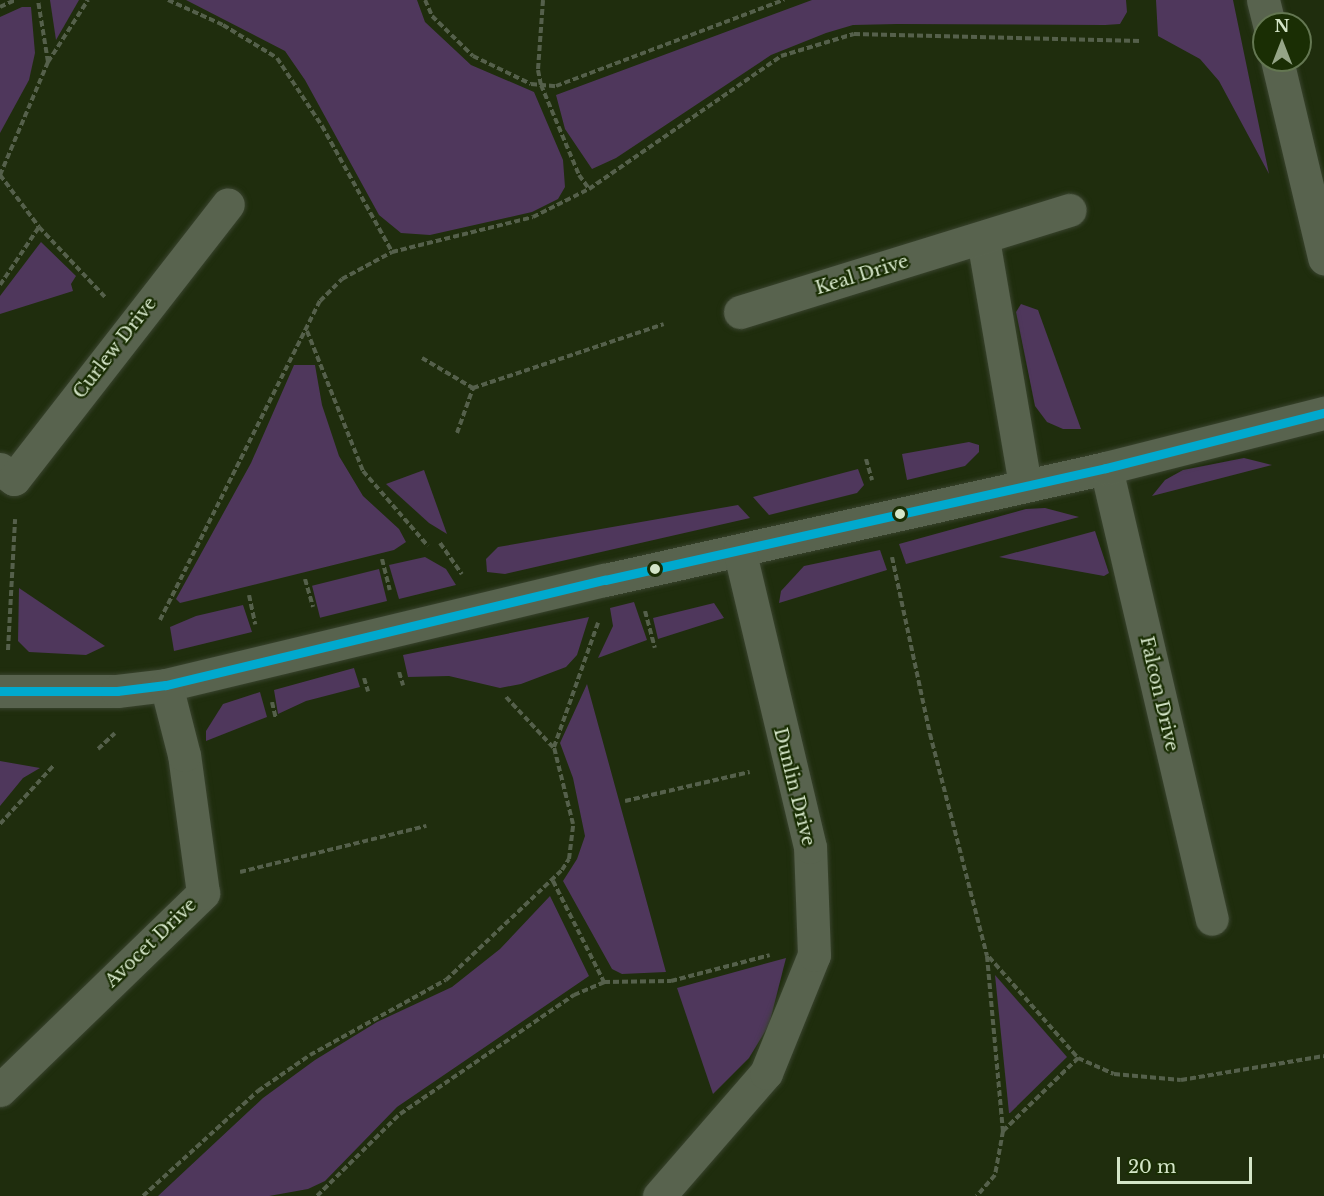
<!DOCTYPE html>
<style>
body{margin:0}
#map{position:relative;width:1324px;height:1196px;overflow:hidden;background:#1f2d0d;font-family:"Libre Baskerville",serif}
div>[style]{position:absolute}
.green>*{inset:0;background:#4f375c;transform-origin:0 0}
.path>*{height:4px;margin-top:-2px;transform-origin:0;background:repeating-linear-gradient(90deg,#55604b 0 6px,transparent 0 9px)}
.roads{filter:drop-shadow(0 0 2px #39432e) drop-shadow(0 0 2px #39432e)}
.minor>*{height:33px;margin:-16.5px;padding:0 16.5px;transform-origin:16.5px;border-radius:16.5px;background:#58634e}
.bus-1>*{height:9px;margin:-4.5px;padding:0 4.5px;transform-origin:4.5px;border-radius:4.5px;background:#00a9ce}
.dots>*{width:16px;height:16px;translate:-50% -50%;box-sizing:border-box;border:3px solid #1a2e04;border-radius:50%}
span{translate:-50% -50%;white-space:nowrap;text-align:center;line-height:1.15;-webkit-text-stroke:4.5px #1a2e04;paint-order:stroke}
.street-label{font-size:18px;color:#d4e5c8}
.north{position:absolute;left:1252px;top:12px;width:60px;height:60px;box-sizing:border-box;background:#1a2e04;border:2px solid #647752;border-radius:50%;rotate:0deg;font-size:16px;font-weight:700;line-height:24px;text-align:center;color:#d4e5c8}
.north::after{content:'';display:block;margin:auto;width:21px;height:27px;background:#95a587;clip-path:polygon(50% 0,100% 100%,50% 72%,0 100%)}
.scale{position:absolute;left:1117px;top:1157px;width:135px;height:27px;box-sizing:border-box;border:3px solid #d4e5c8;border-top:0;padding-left:8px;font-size:18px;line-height:21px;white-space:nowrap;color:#d4e5c8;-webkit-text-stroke:4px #1a2e04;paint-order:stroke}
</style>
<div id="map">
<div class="green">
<div style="clip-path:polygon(50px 0,79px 0,56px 40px)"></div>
<div style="clip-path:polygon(186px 0,417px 0,425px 22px,471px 65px,534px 92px,563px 160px,565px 187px,558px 199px,532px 212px,430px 235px,401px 233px,379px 215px,305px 80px,285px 51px)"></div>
<div style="clip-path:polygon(812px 0,1126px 0,1127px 12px,1120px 24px,1105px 25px,897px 24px,853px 25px,826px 33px,771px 55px,616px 158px,592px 169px,565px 129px,556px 95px)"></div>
<div style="clip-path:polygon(1156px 0,1233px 0,1269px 174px,1219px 81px,1200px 59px,1158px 36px)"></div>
<div style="clip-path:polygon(22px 7px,31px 7px,35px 53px,29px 80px,0 133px,0 17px)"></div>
<div style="clip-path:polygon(41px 242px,76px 276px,71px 284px,73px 291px,0 314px,0 296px)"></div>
<div style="clip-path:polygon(1021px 304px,1038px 310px,1081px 429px,1063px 429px,1047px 422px,1035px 406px,1016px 312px)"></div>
<div style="clip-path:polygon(294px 365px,315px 365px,322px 405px,339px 456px,363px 496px,399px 529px,406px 542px,394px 550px,180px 603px,176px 599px,251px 463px)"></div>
<div style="clip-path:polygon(969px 442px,979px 445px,979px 452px,965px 466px,907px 480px,902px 454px)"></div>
<div style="clip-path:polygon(1244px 458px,1272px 465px,1152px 496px,1165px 480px,1183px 470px)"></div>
<div style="clip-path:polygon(858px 469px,864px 485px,857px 493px,769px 515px,753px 497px)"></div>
<div style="clip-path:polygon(424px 470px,447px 534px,429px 523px,386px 484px)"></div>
<div style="clip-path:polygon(738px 505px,750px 518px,505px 574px,487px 572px,486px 559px,498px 547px)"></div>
<div style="clip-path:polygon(1045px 508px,1079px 517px,906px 564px,899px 544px,1026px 509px)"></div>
<div style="clip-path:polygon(1095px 531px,1109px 573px,1104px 576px,999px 557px)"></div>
<div style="clip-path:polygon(880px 550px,887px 570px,779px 603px,781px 591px,804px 566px)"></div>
<div style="clip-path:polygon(425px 557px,446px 569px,456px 585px,399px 599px,389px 565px)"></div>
<div style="left:379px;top:569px;width:33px;height:69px;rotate:76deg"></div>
<div style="clip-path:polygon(19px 588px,105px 646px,86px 655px,29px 652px,18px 641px)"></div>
<div style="clip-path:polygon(634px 602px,647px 640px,598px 658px,613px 626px,610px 608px)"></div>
<div style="clip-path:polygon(714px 603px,724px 618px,658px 639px,653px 618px)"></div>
<div style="clip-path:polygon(243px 605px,252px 632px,174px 651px,170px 627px,196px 616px)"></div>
<div style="clip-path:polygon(589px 617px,577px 655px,566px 667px,521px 684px,500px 688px,449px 676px,408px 677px,403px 655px)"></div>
<div style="clip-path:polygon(354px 668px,360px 687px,306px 701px,278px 714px,274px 690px)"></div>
<div style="clip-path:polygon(587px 684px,666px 972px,622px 974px,612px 969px,563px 881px,577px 859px,585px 836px,573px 778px,560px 743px)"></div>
<div style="clip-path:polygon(260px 692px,267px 717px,206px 741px,206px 731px,223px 704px)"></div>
<div style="clip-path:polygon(0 761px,40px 768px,23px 778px,0 806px)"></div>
<div style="clip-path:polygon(550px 896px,589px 976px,397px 1107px,325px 1181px,308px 1189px,269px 1196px,158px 1196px,263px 1098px,315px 1060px,377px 1022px,452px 987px,500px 949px)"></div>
<div style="clip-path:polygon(786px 958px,769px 1025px,749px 1058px,713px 1094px,677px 988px)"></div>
<div style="clip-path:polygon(995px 975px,1067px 1057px,1010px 1113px,1009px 1113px)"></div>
</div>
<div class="path">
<div style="left:168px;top:0;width:60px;rotate:24.4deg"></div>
<div style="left:223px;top:25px;width:63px;rotate:31.4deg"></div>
<div style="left:277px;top:58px;width:82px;rotate:56.5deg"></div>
<div style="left:322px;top:126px;width:144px;rotate:60.9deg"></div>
<div style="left:425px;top:0;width:17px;rotate:66deg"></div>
<div style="left:432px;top:16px;width:57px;rotate:44.3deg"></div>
<div style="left:473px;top:56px;width:64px;rotate:25.8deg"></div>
<div style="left:531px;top:84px;width:25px;rotate:5deg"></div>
<div style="left:556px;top:86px;width:244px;rotate:-20.7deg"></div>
<div style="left:543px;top:0;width:70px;rotate:94.1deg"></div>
<div style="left:538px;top:70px;width:15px;rotate:79deg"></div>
<div style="left:541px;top:85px;width:98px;rotate:67.1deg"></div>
<div style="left:579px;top:175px;width:17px;rotate:54deg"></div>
<div style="left:0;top:7px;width:17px;rotate:-25deg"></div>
<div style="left:48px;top:62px;width:74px;rotate:-57.2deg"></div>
<div style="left:0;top:175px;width:65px;rotate:53.1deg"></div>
<div style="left:39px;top:227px;width:96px;rotate:46.7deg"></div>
<div style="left:0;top:175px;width:123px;rotate:-67deg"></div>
<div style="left:48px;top:62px;width:63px;rotate:-99.2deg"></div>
<div style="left:0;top:285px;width:70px;rotate:-56.1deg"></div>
<div style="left:307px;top:331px;width:151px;rotate:68.2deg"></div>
<div style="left:363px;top:471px;width:99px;rotate:49.1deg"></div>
<div style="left:422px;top:358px;width:59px;rotate:30.5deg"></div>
<div style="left:473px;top:388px;width:201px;rotate:-18.5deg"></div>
<div style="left:457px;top:433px;width:48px;rotate:-70.4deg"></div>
<div style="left:866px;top:459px;width:22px;rotate:74deg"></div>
<div style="left:440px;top:543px;width:38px;rotate:55deg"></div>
<div style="left:892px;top:557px;width:181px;rotate:77.9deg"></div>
<div style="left:930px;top:734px;width:229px;rotate:75.6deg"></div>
<div style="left:987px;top:956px;width:176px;rotate:84.8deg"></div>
<div style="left:1003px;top:1131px;width:45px;rotate:100.3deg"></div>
<div style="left:995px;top:1175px;width:28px;rotate:131deg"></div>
<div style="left:382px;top:559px;width:32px;rotate:76deg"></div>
<div style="left:305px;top:579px;width:29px;rotate:74deg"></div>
<div style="left:249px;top:595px;width:30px;rotate:78deg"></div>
<div style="left:645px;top:611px;width:38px;rotate:75deg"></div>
<div style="left:160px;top:620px;width:357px;rotate:-63.4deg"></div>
<div style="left:320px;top:301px;width:31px;rotate:-45deg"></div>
<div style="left:342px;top:279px;width:57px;rotate:-28.4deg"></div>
<div style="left:392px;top:252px;width:145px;rotate:-13.9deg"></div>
<div style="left:533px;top:217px;width:63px;rotate:-26.6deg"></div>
<div style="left:589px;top:189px;width:234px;rotate:-34.7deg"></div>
<div style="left:781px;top:56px;width:76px;rotate:-16.8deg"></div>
<div style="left:854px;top:34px;width:287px;rotate:1.4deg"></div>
<div style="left:8px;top:650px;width:131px;rotate:-86.9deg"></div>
<div style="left:399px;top:672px;width:14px;rotate:73deg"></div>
<div style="left:364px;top:678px;width:14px;rotate:73deg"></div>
<div style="left:506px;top:697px;width:69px;rotate:46.8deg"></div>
<div style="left:272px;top:702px;width:17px;rotate:77deg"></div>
<div style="left:98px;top:749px;width:23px;rotate:-43deg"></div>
<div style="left:625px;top:801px;width:128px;rotate:-13.1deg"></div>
<div style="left:0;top:824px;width:80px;rotate:-47.5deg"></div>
<div style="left:240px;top:872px;width:192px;rotate:-13.9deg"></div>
<div style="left:553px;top:881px;width:113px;rotate:63.2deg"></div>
<div style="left:989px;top:957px;width:135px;rotate:48.6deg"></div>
<div style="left:1078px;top:1058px;width:39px;rotate:24deg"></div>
<div style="left:1114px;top:1074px;width:67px;rotate:5.1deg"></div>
<div style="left:1181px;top:1080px;width:145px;rotate:-9.5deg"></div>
<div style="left:1003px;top:1131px;width:105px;rotate:-44.2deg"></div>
<div style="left:143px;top:1196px;width:156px;rotate:-42.4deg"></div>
<div style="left:258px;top:1091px;width:63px;rotate:-34.7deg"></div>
<div style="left:310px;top:1055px;width:155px;rotate:-28.9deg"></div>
<div style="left:446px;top:980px;width:160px;rotate:-43.5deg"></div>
<div style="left:562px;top:870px;width:13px;rotate:-58deg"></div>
<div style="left:569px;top:859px;width:35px;rotate:-83deg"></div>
<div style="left:573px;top:824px;width:79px;rotate:-103.9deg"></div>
<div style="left:554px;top:747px;width:132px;rotate:-70.5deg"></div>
<div style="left:317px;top:1196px;width:117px;rotate:-44.7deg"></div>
<div style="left:400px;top:1114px;width:211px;rotate:-34.4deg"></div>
<div style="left:574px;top:995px;width:33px;rotate:-23deg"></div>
<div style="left:604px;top:982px;width:67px;rotate:-0.9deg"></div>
<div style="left:671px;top:981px;width:102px;rotate:-14.7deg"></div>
</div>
<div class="roads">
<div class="minor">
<div style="left:1263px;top:0;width:25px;rotate:76deg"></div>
<div style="left:1277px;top:60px;width:204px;rotate:76.6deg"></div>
<div style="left:983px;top:239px;width:249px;rotate:80.3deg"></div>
<div style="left:740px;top:312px;width:345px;rotate:-17.2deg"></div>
<div style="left:1106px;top:468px;width:463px;rotate:76.8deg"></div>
<div style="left:0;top:469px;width:17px;rotate:36deg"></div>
<div style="left:14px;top:479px;width:348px;rotate:-52.1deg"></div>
<div style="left:0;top:691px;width:117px"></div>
<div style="left:117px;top:691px;width:49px;rotate:-7deg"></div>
<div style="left:166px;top:685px;width:451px;rotate:-13.5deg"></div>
<div style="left:605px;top:580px;width:513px;rotate:-12.6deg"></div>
<div style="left:1106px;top:468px;width:225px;rotate:-14.2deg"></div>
<div style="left:0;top:1090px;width:283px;rotate:-44.1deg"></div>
<div style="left:203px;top:893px;width:139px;rotate:-97.8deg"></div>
<div style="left:184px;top:755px;width:72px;rotate:-104.4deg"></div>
<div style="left:659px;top:1196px;width:163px;rotate:-49deg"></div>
<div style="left:766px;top:1073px;width:127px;rotate:-67.9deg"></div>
<div style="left:814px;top:955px;width:108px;rotate:-92.1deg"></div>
<div style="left:810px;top:847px;width:305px;rotate:-103.4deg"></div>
</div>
</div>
<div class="bus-1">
<div style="left:0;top:691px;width:117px"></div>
<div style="left:117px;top:691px;width:49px;rotate:-7deg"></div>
<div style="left:166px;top:685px;width:451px;rotate:-13.5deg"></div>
<div style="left:605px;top:580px;width:513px;rotate:-12.6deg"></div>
<div style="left:1106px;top:468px;width:225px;rotate:-14.2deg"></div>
</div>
<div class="dots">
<div style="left:900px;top:514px;background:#d4e5c8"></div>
<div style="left:655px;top:569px;background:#d4e5c8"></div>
</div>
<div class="street-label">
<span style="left:862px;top:275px;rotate:-17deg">Keal Drive</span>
<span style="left:115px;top:348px;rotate:-52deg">Curlew Drive</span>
<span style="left:1159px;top:694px;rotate:77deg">Falcon Drive</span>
<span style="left:794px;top:787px;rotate:76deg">Dunlin Drive</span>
<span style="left:151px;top:943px;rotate:-44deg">Avocet Drive</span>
</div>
<div class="north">N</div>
<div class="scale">20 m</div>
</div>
